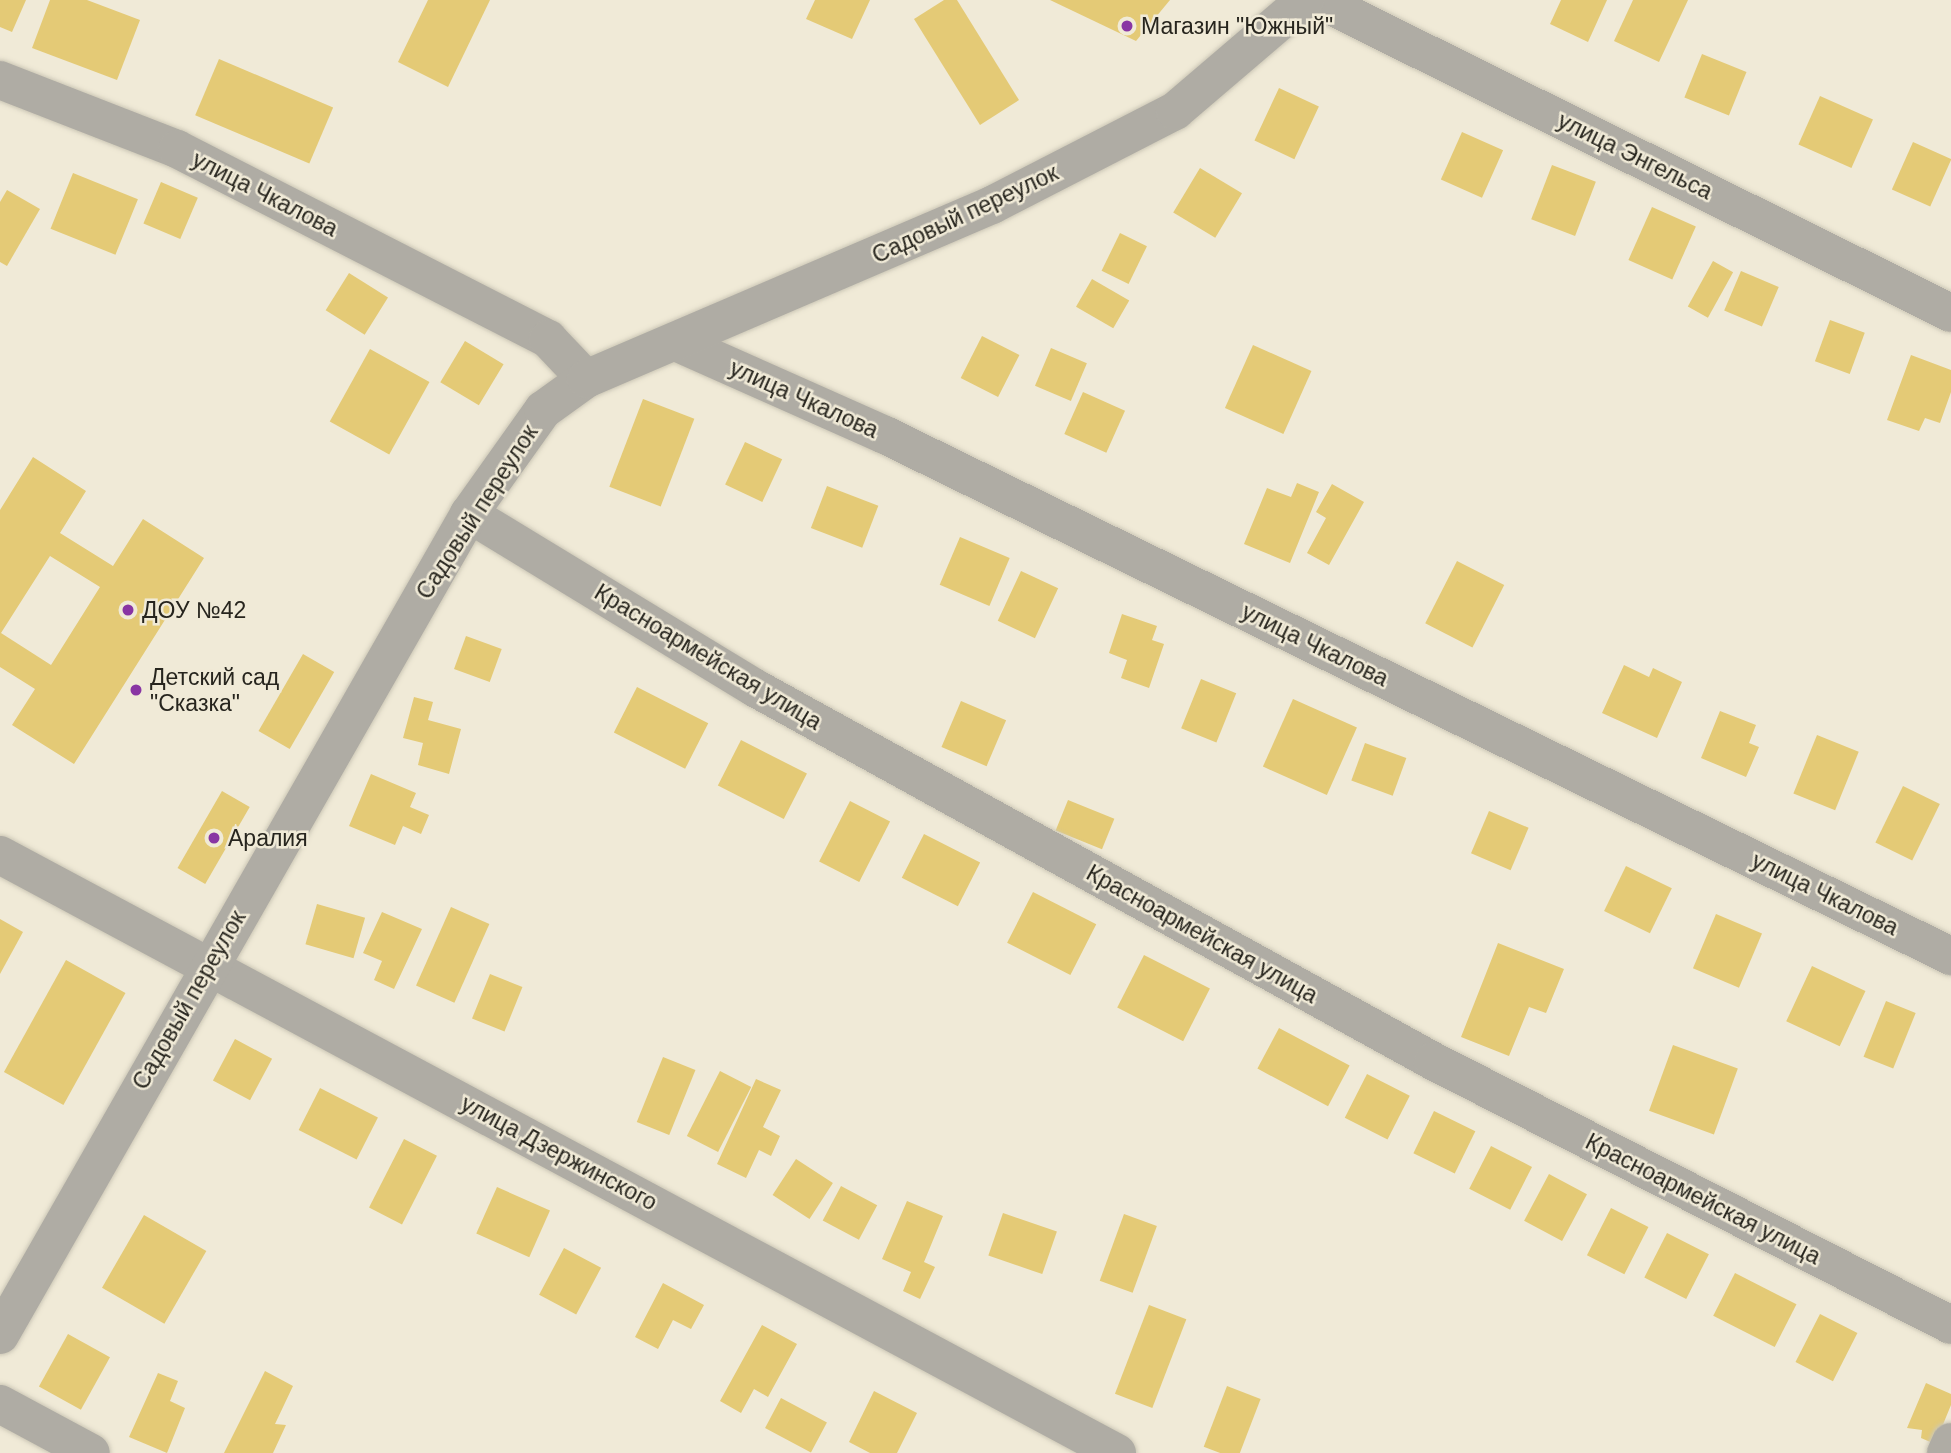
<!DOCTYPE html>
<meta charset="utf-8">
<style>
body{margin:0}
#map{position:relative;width:1951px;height:1453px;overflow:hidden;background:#f0ead7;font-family:Helvetica,sans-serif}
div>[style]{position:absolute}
.building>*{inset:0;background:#e4ca76;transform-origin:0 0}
.roads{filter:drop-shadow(0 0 2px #ccc7b6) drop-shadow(0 0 2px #ccc7b6)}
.minor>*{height:38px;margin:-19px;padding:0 19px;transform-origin:19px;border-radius:19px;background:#afaca4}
.dots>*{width:19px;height:19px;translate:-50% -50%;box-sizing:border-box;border:4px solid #f0ead7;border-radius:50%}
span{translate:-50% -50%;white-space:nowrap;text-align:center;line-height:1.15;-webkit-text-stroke:5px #f0ead7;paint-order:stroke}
.poi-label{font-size:23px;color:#27251e}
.left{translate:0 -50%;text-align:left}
.street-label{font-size:23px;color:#27251e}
</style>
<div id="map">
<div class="building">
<div style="clip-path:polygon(0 0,26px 0,12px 32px,0 27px)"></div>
<div style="clip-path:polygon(50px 0,87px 0,140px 20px,117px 80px,32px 48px)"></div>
<div style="clip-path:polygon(428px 0,490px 0,448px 87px,398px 62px)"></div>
<div style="clip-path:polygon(815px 0,870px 0,852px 39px,806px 19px)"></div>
<div style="clip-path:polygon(944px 0,957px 0,1019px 100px,980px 125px,914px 19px)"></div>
<div style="clip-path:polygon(1050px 0,1170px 0,1136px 41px)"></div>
<div style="clip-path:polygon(1561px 0,1607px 0,1588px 42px,1550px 24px)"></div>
<div style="clip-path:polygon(1633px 0,1688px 0,1659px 62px,1614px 41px)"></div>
<div style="left:1702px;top:54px;width:48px;height:47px;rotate:22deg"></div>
<div style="left:219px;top:59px;width:124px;height:61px;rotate:23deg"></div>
<div style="left:1279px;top:88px;width:44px;height:58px;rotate:25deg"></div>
<div style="left:1820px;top:96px;width:58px;height:53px;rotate:24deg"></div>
<div style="left:1462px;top:132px;width:45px;height:52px;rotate:24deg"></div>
<div style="left:1913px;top:142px;width:42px;height:52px;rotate:24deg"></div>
<div style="left:1552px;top:165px;width:47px;height:58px;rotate:21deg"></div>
<div style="left:1200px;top:168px;width:49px;height:52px;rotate:31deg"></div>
<div style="left:73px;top:173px;width:70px;height:60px;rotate:22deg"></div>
<div style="left:161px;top:182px;width:40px;height:45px;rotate:23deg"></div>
<div style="clip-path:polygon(7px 190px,40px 209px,7px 266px,0 262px,0 202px)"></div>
<div style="left:1652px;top:207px;width:48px;height:58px;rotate:24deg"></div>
<div style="left:1120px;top:233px;width:30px;height:42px;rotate:26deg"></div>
<div style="left:1713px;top:261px;width:23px;height:52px;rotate:29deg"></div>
<div style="left:1741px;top:271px;width:41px;height:43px;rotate:23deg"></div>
<div style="left:349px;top:273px;width:46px;height:44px;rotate:32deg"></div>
<div style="left:1092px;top:279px;width:43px;height:32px;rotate:30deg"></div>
<div style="left:1830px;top:320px;width:37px;height:44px;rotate:20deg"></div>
<div style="left:982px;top:336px;width:42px;height:47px;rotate:27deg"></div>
<div style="left:465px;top:341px;width:45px;height:48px;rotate:31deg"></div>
<div style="left:1253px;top:345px;width:64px;height:69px;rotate:24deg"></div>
<div style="left:1051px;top:348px;width:39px;height:41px;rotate:23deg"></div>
<div style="left:370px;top:349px;width:68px;height:83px;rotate:29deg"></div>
<div style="clip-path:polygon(1911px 355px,1951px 370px,1951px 392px,1940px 423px,1925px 418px,1919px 431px,1887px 420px)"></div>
<div style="left:1083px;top:392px;width:46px;height:46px;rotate:24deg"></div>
<div style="left:643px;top:399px;width:55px;height:94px;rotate:21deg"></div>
<div style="left:745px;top:442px;width:41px;height:47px;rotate:25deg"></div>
<div style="clip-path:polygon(evenodd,33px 457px,86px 491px,60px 533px,113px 566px,143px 519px,204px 558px,74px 764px,12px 725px,35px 689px,0 667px,0 510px,33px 457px,50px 556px,100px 587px,51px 665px,1px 633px,50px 556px)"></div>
<div style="clip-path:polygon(1297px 483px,1319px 492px,1290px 563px,1244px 544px,1267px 488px,1291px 497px)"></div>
<div style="clip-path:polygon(1332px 484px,1364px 502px,1329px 565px,1307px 553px,1326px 518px,1316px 512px)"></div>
<div style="left:827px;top:486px;width:55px;height:45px;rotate:21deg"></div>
<div style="left:960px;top:537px;width:54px;height:52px;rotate:23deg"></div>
<div style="left:1457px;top:561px;width:53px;height:70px;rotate:27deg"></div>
<div style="left:1021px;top:571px;width:41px;height:55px;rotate:25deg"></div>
<div style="clip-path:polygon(1122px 614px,1157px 626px,1152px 640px,1164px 644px,1149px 688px,1121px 678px,1127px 660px,1109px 653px)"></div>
<div style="left:466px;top:636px;width:38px;height:35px;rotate:20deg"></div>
<div style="left:303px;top:654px;width:36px;height:89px;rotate:30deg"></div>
<div style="clip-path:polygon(1624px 665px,1649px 677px,1653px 668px,1682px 682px,1657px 738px,1602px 713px)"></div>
<div style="left:1201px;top:679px;width:38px;height:53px;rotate:22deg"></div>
<div style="left:637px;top:687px;width:80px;height:51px;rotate:27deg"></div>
<div style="clip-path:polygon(414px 697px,433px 702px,428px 720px,461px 729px,449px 774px,418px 765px,423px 743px,403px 738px)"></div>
<div style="left:1293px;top:699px;width:70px;height:74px;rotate:24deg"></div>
<div style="left:961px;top:701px;width:49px;height:50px;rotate:23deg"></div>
<div style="clip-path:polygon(1720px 711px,1756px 725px,1749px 743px,1759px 747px,1746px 777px,1701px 758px)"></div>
<div style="left:1817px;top:735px;width:45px;height:63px;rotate:22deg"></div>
<div style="left:741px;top:740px;width:74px;height:51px;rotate:27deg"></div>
<div style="left:1365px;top:743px;width:44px;height:40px;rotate:20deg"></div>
<div style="clip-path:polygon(371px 774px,416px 793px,410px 807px,429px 815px,421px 834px,403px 826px,395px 845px,349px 826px)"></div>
<div style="left:1903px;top:786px;width:41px;height:63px;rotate:26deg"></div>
<div style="left:222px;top:791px;width:32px;height:89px;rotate:30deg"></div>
<div style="left:1068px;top:800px;width:50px;height:33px;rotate:22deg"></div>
<div style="left:850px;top:801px;width:45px;height:68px;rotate:27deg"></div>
<div style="left:1489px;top:811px;width:43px;height:46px;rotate:23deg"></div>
<div style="left:924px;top:834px;width:63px;height:49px;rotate:27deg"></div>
<div style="left:1626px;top:866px;width:51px;height:50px;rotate:26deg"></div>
<div style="left:1033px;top:892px;width:71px;height:57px;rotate:27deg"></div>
<div style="left:317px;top:904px;width:50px;height:42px;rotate:16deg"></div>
<div style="left:451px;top:907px;width:42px;height:86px;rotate:24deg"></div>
<div style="clip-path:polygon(382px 912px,422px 929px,394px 989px,374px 980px,382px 961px,363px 953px)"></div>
<div style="left:1716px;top:914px;width:50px;height:59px;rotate:23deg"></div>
<div style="clip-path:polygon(0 919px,23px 932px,0 974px)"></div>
<div style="clip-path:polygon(1498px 943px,1564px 969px,1546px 1013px,1529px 1007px,1509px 1056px,1461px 1037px)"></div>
<div style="left:1144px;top:955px;width:74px;height:59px;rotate:27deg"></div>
<div style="left:66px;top:960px;width:68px;height:128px;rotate:29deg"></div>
<div style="left:1812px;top:966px;width:59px;height:61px;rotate:25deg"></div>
<div style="left:490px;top:974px;width:35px;height:48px;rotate:22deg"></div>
<div style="left:1886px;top:1001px;width:32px;height:60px;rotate:22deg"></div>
<div style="left:1279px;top:1028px;width:80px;height:46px;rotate:28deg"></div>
<div style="left:235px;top:1039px;width:42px;height:47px;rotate:28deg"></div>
<div style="left:1673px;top:1045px;width:69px;height:70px;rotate:20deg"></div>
<div style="left:663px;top:1057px;width:35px;height:70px;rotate:22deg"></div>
<div style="left:720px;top:1071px;width:35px;height:73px;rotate:27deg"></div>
<div style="left:1367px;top:1074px;width:48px;height:49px;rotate:27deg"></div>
<div style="clip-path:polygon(756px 1079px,781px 1090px,763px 1127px,780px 1136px,771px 1156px,759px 1150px,746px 1178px,717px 1164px)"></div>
<div style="left:320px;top:1088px;width:65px;height:47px;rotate:27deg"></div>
<div style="left:1434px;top:1111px;width:46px;height:47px;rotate:26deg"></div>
<div style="left:404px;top:1139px;width:37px;height:77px;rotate:27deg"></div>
<div style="left:1491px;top:1146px;width:46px;height:48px;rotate:27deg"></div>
<div style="left:796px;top:1159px;width:44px;height:43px;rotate:33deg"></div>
<div style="left:1549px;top:1174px;width:43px;height:53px;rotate:28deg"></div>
<div style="left:841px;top:1186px;width:41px;height:39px;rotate:28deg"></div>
<div style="left:497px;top:1187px;width:58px;height:51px;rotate:24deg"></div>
<div style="clip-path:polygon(907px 1201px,943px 1216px,924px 1262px,935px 1267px,920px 1299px,903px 1291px,911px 1272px,882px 1259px)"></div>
<div style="left:1611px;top:1208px;width:42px;height:53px;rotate:27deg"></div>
<div style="left:1003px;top:1213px;width:57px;height:45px;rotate:19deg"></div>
<div style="left:1124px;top:1214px;width:35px;height:71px;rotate:20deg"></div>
<div style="left:144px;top:1215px;width:72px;height:84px;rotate:30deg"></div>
<div style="left:1667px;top:1233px;width:47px;height:50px;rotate:27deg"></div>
<div style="left:564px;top:1248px;width:42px;height:53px;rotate:28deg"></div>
<div style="left:1735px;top:1273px;width:69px;height:48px;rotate:27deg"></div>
<div style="clip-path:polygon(663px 1283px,704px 1305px,691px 1329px,673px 1320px,658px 1349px,635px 1337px)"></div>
<div style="left:1149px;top:1305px;width:40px;height:95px;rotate:21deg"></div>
<div style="left:1820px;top:1314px;width:42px;height:54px;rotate:27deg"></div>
<div style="clip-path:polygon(762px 1325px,797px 1344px,768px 1397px,754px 1389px,741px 1413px,720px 1401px)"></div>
<div style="left:68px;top:1334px;width:48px;height:60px;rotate:29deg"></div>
<div style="clip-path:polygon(265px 1371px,293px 1386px,275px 1424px,286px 1425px,273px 1453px,224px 1453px)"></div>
<div style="clip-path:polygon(158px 1373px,178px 1381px,170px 1401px,185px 1408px,167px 1453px,129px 1437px)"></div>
<div style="clip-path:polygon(1926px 1383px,1951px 1394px,1951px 1405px,1935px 1444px,1921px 1438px,1922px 1430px,1907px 1428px)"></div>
<div style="left:1227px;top:1386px;width:36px;height:65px;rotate:21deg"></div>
<div style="clip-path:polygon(874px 1391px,917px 1413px,897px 1453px,870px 1453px,849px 1442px)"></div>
<div style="left:781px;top:1398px;width:52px;height:34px;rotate:28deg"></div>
</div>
<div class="roads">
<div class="minor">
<div style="left:1319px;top:0;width:705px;rotate:26.35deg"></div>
<div style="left:0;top:80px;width:190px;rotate:21.3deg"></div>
<div style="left:177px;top:149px;width:417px;rotate:27.1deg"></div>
<div style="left:548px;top:339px;width:55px;rotate:46.5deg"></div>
<div style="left:676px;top:342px;width:229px;rotate:24deg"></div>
<div style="left:885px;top:435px;width:1187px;rotate:26.05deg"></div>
<div style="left:469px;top:514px;width:335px;rotate:31.3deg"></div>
<div style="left:755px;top:688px;width:774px;rotate:28.82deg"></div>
<div style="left:1433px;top:1061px;width:581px;rotate:27.01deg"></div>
<div style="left:0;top:855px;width:1267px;rotate:28.16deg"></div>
<div style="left:0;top:1335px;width:946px;rotate:-60.26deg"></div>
<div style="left:469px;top:514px;width:128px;rotate:-54.6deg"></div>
<div style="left:543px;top:410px;width:53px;rotate:-35.8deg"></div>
<div style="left:586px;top:379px;width:442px;rotate:-23.2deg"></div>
<div style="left:992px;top:205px;width:206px;rotate:-27.2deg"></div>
<div style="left:1175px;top:111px;width:171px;rotate:-40.5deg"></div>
<div style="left:0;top:1404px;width:103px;rotate:28.3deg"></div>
<div style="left:1946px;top:1453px;width:12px;rotate:-66deg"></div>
</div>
</div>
<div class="dots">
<div style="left:1127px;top:26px;background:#8935a3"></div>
<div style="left:128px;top:610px;background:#8935a3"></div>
<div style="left:136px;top:690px;background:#8935a3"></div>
<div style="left:214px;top:838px;background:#8935a3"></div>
</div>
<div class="poi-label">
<span class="left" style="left:1141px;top:26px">Магазин "Южный"</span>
<span class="left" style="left:142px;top:610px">ДОУ №42</span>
<span class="left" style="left:150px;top:690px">Детский сад<br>"Сказка"</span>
<span class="left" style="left:228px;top:838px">Аралия</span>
</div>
<div class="street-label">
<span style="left:1635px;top:156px;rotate:26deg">улица Энгельса</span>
<span style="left:265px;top:194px;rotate:27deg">улица Чкалова</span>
<span style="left:965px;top:214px;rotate:-25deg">Садовый переулок</span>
<span style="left:804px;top:399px;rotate:24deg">улица Чкалова</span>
<span style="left:477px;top:512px;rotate:-57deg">Садовый переулок</span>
<span style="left:1315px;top:645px;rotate:26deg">улица Чкалова</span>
<span style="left:708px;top:657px;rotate:31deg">Красноармейская улица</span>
<span style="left:1825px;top:894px;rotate:26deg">улица Чкалова</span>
<span style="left:1202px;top:934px;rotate:29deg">Красноармейская улица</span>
<span style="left:189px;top:1000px;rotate:-60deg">Садовый переулок</span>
<span style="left:559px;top:1153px;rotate:28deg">улица Дзержинского</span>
<span style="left:1703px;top:1199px;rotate:27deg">Красноармейская улица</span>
</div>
</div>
